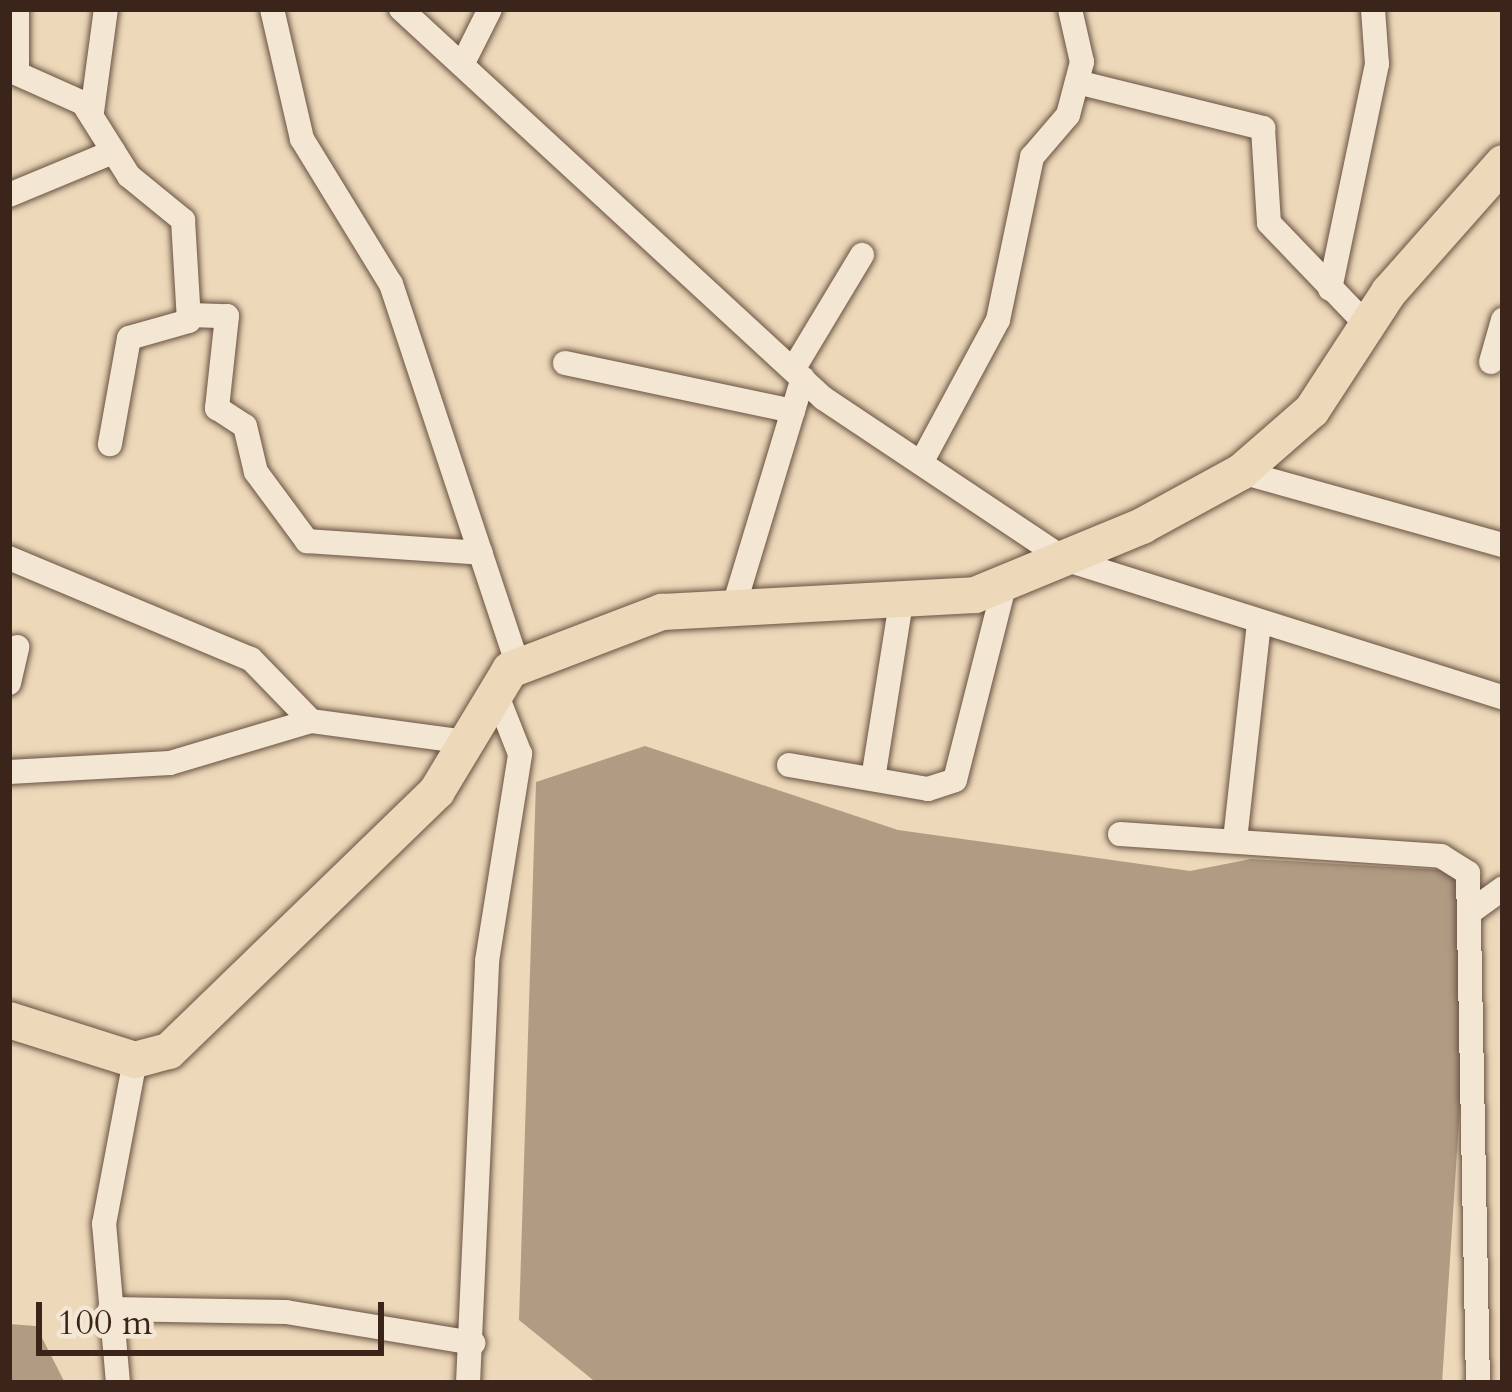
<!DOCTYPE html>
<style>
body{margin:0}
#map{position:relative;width:1512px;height:1392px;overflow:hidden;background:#edd8b9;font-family:Cardo,serif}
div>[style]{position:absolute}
.water>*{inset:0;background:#b09b83}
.roads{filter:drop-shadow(0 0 3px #685242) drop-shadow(0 0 3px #685242)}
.street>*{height:24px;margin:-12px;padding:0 12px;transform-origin:12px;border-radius:12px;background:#f3e6d2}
.primary>*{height:36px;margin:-18px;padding:0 18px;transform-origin:18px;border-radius:18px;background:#edd8b9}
span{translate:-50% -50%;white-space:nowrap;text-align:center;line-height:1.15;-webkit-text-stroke:9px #f3e6d2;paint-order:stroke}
.frame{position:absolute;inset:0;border:12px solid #3b251a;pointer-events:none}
.scale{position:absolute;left:36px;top:1302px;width:348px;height:54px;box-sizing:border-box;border:6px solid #3b251a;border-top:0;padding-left:15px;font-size:36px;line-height:42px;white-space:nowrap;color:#3b251a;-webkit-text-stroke:9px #f3e6d2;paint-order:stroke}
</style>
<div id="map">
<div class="water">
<div style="clip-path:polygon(645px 746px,898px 830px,1190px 871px,1251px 859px,1459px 871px,1471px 936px,1442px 1383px,593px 1380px,519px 1320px,536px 782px)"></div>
<div style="clip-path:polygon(9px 1324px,36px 1326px,65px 1383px,9px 1383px)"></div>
</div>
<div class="roads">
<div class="street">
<div style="left:17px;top:9px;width:64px;rotate:90deg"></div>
<div style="left:272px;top:9px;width:133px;rotate:77deg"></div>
<div style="left:302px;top:139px;width:170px;rotate:58.5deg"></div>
<div style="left:391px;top:284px;width:403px;rotate:71.6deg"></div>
<div style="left:401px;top:9px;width:574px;rotate:42.67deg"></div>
<div style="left:823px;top:398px;width:290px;rotate:33.7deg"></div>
<div style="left:1064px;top:559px;width:460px;rotate:17.5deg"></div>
<div style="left:463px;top:63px;width:60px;rotate:-63.4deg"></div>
<div style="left:9px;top:70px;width:81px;rotate:24deg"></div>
<div style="left:83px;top:103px;width:86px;rotate:57.8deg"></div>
<div style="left:129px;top:176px;width:70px;rotate:39.2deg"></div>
<div style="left:183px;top:220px;width:101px;rotate:86.6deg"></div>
<div style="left:189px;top:321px;width:62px;rotate:164.2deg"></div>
<div style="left:129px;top:338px;width:108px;rotate:100.2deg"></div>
<div style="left:1077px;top:82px;width:192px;rotate:13.9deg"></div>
<div style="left:1263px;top:128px;width:95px;rotate:86.4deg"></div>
<div style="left:1269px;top:223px;width:140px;rotate:46.2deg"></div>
<div style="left:92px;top:112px;width:104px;rotate:-82.3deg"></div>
<div style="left:9px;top:195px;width:113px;rotate:-22.5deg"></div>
<div style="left:1330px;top:289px;width:230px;rotate:-78.2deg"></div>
<div style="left:1377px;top:64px;width:55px;rotate:-94.2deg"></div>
<div style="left:190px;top:315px;width:37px;rotate:2deg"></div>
<div style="left:227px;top:316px;width:93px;rotate:96.2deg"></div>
<div style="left:217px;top:408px;width:33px;rotate:33deg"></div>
<div style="left:245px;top:426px;width:47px;rotate:76.6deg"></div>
<div style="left:256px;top:472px;width:86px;rotate:53.5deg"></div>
<div style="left:307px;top:541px;width:174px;rotate:3.9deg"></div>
<div style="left:1491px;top:362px;width:44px;rotate:-74.1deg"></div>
<div style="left:565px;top:363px;width:233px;rotate:11.9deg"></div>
<div style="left:794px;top:368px;width:132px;rotate:-59deg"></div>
<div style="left:921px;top:463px;width:162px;rotate:-61.7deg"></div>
<div style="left:998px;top:320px;width:167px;rotate:-78.2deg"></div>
<div style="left:1032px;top:157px;width:55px;rotate:-49.4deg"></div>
<div style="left:1068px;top:115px;width:55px;rotate:-75.2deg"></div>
<div style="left:1082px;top:62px;width:54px;rotate:-102.8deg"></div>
<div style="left:1241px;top:472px;width:272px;rotate:15.6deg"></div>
<div style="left:9px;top:558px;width:262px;rotate:22.7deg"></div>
<div style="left:251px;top:659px;width:86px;rotate:45.9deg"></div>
<div style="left:311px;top:721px;width:157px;rotate:7.7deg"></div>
<div style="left:734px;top:606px;width:238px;rotate:-73.2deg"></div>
<div style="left:9px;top:683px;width:37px;rotate:-77deg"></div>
<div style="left:789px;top:765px;width:141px;rotate:9.8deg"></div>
<div style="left:928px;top:789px;width:28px;rotate:-18deg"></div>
<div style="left:955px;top:780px;width:203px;rotate:-75.8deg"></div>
<div style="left:9px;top:772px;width:161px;rotate:-3.2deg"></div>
<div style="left:170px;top:763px;width:147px;rotate:-16.6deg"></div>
<div style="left:873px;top:779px;width:185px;rotate:-81deg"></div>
<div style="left:1120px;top:834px;width:322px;rotate:3.9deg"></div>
<div style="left:1441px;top:856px;width:32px;rotate:32deg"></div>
<div style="left:1468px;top:873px;width:510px;rotate:88.88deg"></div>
<div style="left:1235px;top:840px;width:217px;rotate:-83.7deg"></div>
<div style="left:1473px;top:910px;width:37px;rotate:-36deg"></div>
<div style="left:110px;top:1309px;width:176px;rotate:1deg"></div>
<div style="left:286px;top:1312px;width:190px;rotate:9.4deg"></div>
<div style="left:118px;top:1383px;width:160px;rotate:-95deg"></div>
<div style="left:104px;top:1224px;width:167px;rotate:-79.3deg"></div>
<div style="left:468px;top:1383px;width:422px;rotate:-87.4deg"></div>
<div style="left:487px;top:961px;width:210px;rotate:-80.9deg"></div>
<div style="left:520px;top:754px;width:66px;rotate:-111.5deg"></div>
</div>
<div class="primary">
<div style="left:9px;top:1020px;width:132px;rotate:17.6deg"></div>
<div style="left:135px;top:1060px;width:35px;rotate:-15deg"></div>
<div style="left:169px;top:1051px;width:373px;rotate:-44.1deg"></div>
<div style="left:437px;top:791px;width:141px;rotate:-58.9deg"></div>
<div style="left:510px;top:670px;width:163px;rotate:-20.9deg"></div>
<div style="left:662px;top:612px;width:313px;rotate:-3.1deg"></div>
<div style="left:975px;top:595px;width:181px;rotate:-22.4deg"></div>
<div style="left:1142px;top:526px;width:113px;rotate:-28.6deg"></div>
<div style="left:1241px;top:472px;width:94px;rotate:-41.1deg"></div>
<div style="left:1312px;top:410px;width:141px;rotate:-56.9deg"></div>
<div style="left:1389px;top:292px;width:172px;rotate:-48.5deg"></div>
</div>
</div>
<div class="frame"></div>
<div class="scale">100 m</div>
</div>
